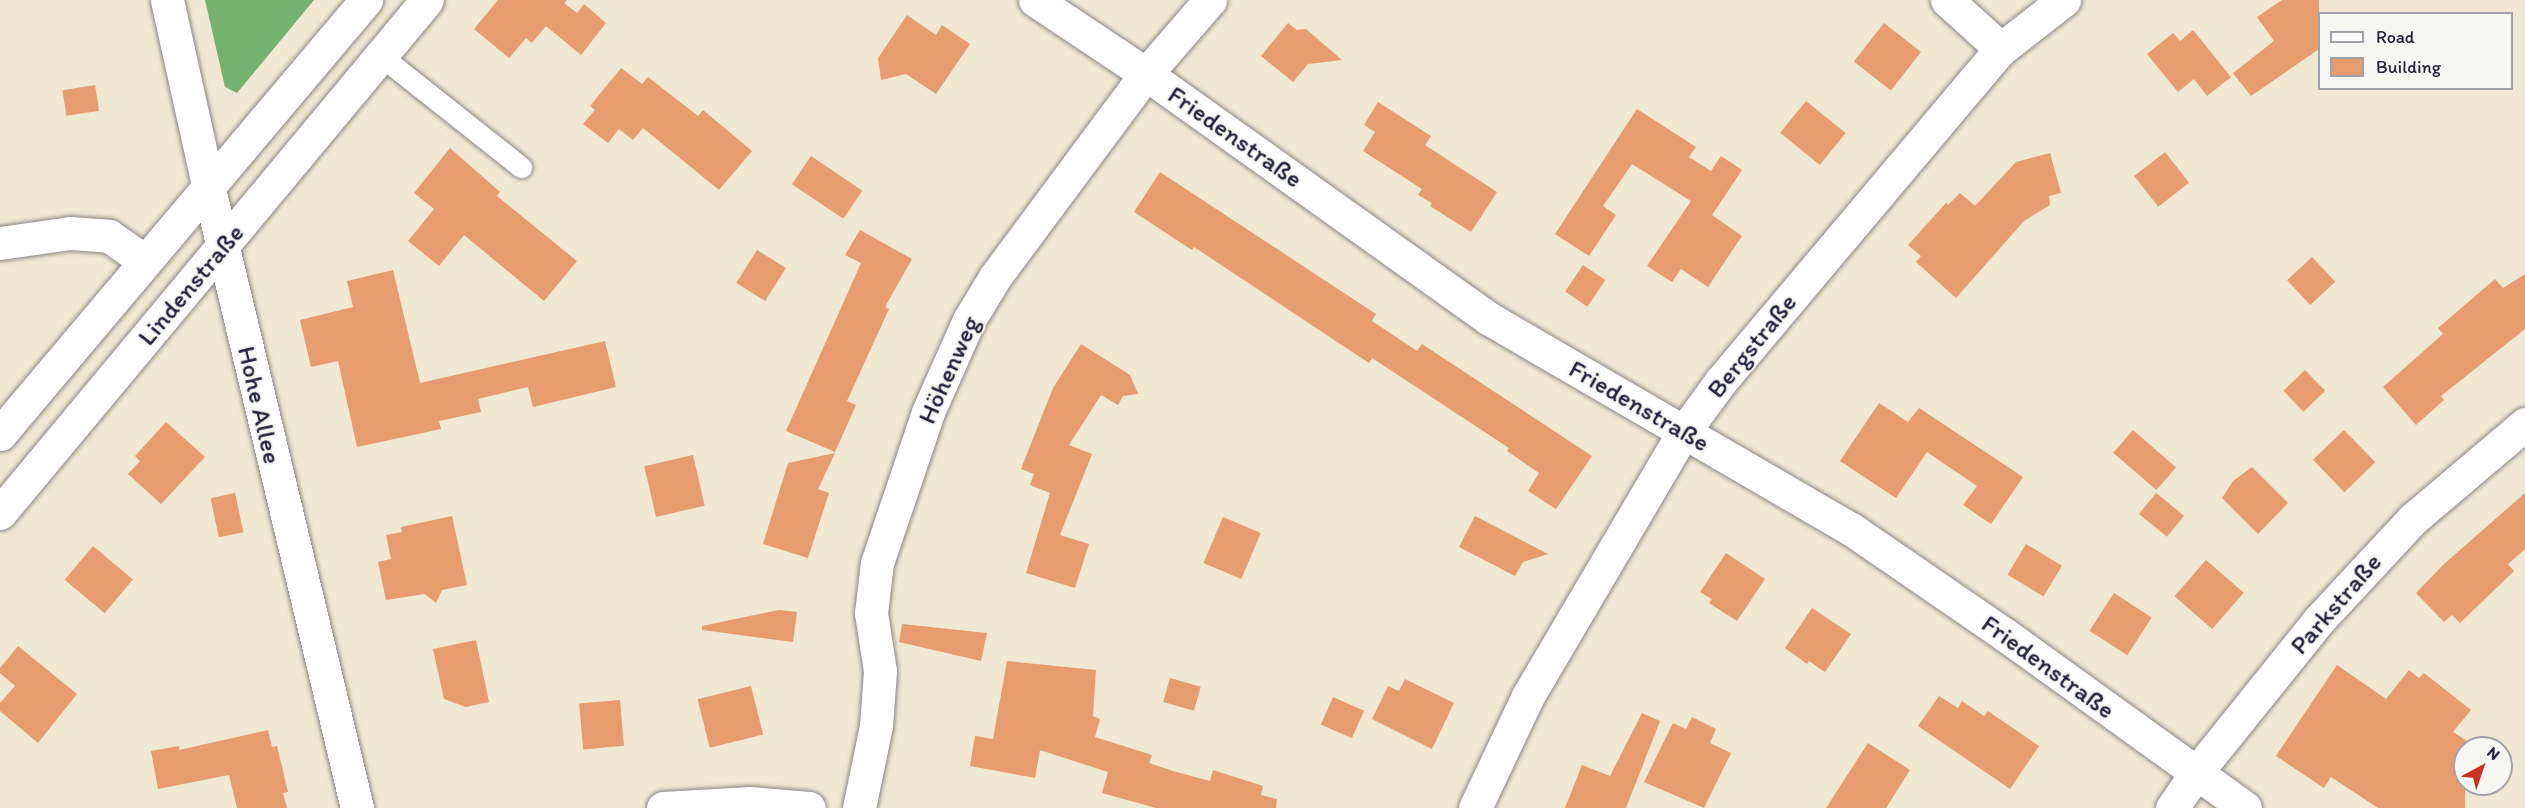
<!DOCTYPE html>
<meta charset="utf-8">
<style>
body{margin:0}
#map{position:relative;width:2525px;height:808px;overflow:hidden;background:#f0e8d3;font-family:Itim,sans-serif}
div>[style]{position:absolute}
.forest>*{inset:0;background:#75b171}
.building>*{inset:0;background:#e69c6e;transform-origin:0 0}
.roads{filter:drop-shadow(0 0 2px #898587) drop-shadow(0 0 2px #898587)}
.service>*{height:21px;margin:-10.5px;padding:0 10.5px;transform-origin:10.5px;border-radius:10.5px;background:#fff}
.minor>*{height:33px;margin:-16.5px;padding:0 16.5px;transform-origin:16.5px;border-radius:16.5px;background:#fff}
.tertiary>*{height:33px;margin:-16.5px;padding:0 16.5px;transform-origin:16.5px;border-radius:16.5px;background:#fff}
span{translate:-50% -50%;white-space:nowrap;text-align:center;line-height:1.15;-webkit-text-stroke:4.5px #f6f6f2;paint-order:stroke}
.street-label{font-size:26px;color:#22223b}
.legend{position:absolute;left:2318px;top:12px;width:195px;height:78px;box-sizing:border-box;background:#f6f6f2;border:2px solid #a1a1a9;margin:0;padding:8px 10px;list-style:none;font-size:18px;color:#22223b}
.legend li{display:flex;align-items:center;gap:12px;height:30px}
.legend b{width:30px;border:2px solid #a1a1a9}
.north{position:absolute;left:2453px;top:736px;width:60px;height:60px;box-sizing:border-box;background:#f6f6f2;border:2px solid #a1a1a9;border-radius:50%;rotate:40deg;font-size:16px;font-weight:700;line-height:24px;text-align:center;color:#22223b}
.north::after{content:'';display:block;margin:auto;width:21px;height:27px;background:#c8321e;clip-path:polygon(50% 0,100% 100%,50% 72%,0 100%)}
</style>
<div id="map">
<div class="forest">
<div style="clip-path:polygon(205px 0,314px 0,237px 93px,225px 87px)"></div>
</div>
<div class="building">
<div style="clip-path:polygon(498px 0,567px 0,564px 3px,577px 13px,584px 4px,606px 23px,581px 55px,546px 26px,532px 43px,526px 38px,509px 58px,474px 29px)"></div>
<div style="clip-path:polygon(2282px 0,2319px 0,2319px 49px,2251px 96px,2233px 73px,2274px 41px,2257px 17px)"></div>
<div style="clip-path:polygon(907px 15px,936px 35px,942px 25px,970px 44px,936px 94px,906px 74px,881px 80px,878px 58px)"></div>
<div style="clip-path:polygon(1288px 23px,1297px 30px,1306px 29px,1342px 60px,1308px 64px,1293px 82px,1261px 56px)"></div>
<div style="left:1884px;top:23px;width:47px;height:49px;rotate:38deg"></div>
<div style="clip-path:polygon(2193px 30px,2231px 77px,2207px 96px,2194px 79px,2178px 92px,2147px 54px,2173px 33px,2180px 41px)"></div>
<div style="clip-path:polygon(621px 68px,642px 84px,648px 77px,698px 116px,703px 110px,752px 151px,719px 190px,643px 128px,633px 140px,619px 129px,608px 143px,583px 124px,595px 110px,590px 106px)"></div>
<div style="left:95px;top:85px;width:26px;height:33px;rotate:81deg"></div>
<div style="left:1806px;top:101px;width:51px;height:41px;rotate:39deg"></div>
<div style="clip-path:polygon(1378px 102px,1431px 136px,1425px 145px,1497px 192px,1471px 232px,1430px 206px,1432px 203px,1418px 195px,1422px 189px,1363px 151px,1375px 132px,1364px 125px)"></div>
<div style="clip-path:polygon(1637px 109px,1696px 147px,1689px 157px,1711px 171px,1721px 156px,1742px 170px,1712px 215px,1742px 236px,1708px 287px,1681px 269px,1672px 282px,1647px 266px,1691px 201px,1632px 164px,1603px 206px,1616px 215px,1589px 256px,1555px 234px)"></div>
<div style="clip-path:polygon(450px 148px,500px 192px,497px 196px,577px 261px,544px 301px,464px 235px,439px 266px,408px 241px,434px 209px,414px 193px)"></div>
<div style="left:2165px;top:152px;width:39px;height:39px;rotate:52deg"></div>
<div style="clip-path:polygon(2050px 153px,2061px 193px,2049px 196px,2050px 205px,2024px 221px,1956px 298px,1916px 262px,1921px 256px,1908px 245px,1946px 203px,1948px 205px,1960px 193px,1975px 206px,2016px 162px)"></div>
<div style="left:811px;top:156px;width:62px;height:34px;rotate:34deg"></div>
<div style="clip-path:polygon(1160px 172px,1376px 314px,1372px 321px,1417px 351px,1422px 344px,1592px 456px,1556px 509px,1528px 491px,1539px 473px,1507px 451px,1509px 448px,1372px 358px,1369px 363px,1194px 247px,1192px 250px,1134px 212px)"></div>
<div style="clip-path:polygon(860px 230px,912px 259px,885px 307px,889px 309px,847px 401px,856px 405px,835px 452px,786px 431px,861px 263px,845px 255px)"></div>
<div style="left:757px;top:250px;width:34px;height:39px;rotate:32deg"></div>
<div style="left:2312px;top:257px;width:34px;height:34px;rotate:47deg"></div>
<div style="left:1583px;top:265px;width:27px;height:32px;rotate:34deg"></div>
<div style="clip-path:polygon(393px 270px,420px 383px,605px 341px,616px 387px,533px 407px,528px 387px,478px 399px,481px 412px,439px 421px,441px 429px,357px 447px,338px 361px,311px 367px,300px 320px,353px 307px,347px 281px)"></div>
<div style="clip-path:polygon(2525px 274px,2525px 329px,2441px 396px,2444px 400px,2416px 425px,2383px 387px,2443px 334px,2438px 328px,2495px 279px,2503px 288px)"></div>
<div style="clip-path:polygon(1081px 344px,1130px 375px,1138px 394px,1123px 396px,1118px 405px,1101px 395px,1069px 445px,1092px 454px,1060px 535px,1089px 544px,1075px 588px,1026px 573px,1050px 493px,1030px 485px,1034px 474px,1021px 469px,1053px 388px)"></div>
<div style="left:2305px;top:370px;width:29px;height:30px;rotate:46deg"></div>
<div style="clip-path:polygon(1879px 403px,1908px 422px,1919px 408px,2023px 477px,1991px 524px,1963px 505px,1977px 486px,1927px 452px,1896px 498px,1840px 461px)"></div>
<div style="clip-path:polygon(166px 422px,205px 457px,161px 504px,128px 474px,140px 461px,135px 456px)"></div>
<div style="left:2133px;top:430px;width:57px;height:30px;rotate:41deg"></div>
<div style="left:2344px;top:430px;width:45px;height:43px;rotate:46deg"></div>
<div style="clip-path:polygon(835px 453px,818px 489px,829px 493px,808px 558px,763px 544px,788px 463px)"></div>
<div style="left:693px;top:455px;width:52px;height:50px;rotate:77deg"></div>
<div style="clip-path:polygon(2252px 467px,2288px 503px,2258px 534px,2222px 498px,2233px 481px)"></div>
<div style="left:235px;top:493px;width:40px;height:25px;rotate:78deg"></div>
<div style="left:2156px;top:493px;width:36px;height:27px;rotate:39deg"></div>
<div style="clip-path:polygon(2525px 493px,2525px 549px,2508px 564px,2514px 571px,2460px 623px,2452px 615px,2444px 622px,2416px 593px,2444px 564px)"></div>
<div style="clip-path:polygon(452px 516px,467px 585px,442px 590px,436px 603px,425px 594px,386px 600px,378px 562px,391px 559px,386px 535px,402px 532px,401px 527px)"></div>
<div style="clip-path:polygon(1475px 516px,1548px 554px,1523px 562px,1515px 576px,1459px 547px)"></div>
<div style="left:1223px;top:517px;width:41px;height:50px;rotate:23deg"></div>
<div style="left:2026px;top:544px;width:42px;height:36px;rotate:31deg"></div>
<div style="left:93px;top:546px;width:52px;height:44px;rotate:40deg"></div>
<div style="clip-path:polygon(1726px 553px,1765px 579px,1737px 621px,1709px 603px,1712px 599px,1700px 592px)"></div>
<div style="left:2206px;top:560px;width:50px;height:48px;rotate:41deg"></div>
<div style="left:2114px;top:593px;width:45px;height:45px;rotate:33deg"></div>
<div style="clip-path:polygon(1812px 608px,1851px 634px,1825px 672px,1809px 661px,1807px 664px,1785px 648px)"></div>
<div style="clip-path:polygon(779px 610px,797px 612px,793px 642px,702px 630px,702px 626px)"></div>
<div style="clip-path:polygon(902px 624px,987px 633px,981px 661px,899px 642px)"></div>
<div style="clip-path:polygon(476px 640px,489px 702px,466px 707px,444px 699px,433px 649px)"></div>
<div style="clip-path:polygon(18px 646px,77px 694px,38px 743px,0 711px,0 703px,15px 686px,0 673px,0 668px)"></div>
<div style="clip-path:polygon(1007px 661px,1096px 670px,1093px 716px,1100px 719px,1095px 737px,1152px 755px,1149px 763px,1173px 771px,1210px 781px,1213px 770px,1263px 786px,1261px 795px,1277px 799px,1276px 808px,1156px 808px,1102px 793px,1108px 772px,1040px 750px,1035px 778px,970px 766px,975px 736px,993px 739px)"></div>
<div style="clip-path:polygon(2337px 665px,2386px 699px,2409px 670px,2419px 678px,2424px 673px,2471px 710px,2453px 732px,2475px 746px,2465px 748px,2465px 808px,2378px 808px,2331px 777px,2324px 788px,2276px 756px)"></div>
<div style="left:1170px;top:678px;width:32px;height:25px;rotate:16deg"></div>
<div style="clip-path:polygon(1405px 679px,1454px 703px,1432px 749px,1372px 719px,1388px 686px,1399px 691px)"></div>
<div style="left:751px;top:686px;width:50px;height:55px;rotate:76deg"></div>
<div style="clip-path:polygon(1939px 696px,1958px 708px,1962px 701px,1984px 716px,1988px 711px,2039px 746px,2010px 789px,1918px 726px)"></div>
<div style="left:1333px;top:697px;width:34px;height:30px;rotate:24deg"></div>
<div style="left:620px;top:700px;width:46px;height:41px;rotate:85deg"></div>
<div style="clip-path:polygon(1642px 713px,1660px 721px,1626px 808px,1565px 808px,1582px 765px,1610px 776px)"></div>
<div style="clip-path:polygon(1692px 717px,1716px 729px,1710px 743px,1731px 753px,1704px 808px,1644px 782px,1673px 723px,1686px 729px)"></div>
<div style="clip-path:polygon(268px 730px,272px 747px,277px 746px,288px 792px,283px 793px,287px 808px,237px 808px,229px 775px,158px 789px,151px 751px,179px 746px,179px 750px)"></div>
<div style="clip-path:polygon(1868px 743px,1910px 770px,1886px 808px,1826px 808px)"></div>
</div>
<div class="roads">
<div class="service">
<div style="left:381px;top:56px;width:179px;rotate:38.4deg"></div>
</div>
<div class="minor">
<div style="left:167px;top:0;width:194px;rotate:77.5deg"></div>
<div style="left:1035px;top:0;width:133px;rotate:33.7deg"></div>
<div style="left:1146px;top:74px;width:420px;rotate:35.5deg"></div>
<div style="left:1488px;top:318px;width:420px;rotate:30.2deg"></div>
<div style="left:1851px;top:529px;width:186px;rotate:34.5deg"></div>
<div style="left:2004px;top:634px;width:297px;rotate:35.8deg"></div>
<div style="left:1947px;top:0;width:73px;rotate:42.2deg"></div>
<div style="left:0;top:243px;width:71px;rotate:-8.1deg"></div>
<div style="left:70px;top:233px;width:39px;rotate:4deg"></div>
<div style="left:109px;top:236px;width:44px;rotate:34.8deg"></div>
<div style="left:663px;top:808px;width:87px;rotate:-3.3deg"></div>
<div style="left:750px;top:803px;width:59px;rotate:4.8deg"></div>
<div style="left:859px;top:808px;width:84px;rotate:-78.3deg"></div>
<div style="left:876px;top:726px;width:55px;rotate:-85.8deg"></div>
<div style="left:880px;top:671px;width:59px;rotate:-98.8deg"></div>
<div style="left:871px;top:613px;width:50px;rotate:-83.2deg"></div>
<div style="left:877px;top:563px;width:159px;rotate:-71.3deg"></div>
<div style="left:928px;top:412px;width:101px;rotate:-66deg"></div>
<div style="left:969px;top:320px;width:50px;rotate:-58.8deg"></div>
<div style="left:995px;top:277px;width:253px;rotate:-53.4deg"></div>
<div style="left:1146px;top:74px;width:98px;rotate:-49.1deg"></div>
<div style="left:1475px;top:808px;width:124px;rotate:-64.7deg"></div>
<div style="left:1528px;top:696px;width:305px;rotate:-59.5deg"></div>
<div style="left:1683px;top:433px;width:64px;rotate:-53.8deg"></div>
<div style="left:1721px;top:381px;width:434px;rotate:-49.9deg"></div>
<div style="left:2001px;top:49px;width:80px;rotate:-37.9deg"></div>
<div style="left:2172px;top:808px;width:42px;rotate:-55.6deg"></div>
<div style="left:2196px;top:773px;width:198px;rotate:-51.2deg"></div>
<div style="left:2320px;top:619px;width:137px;rotate:-47.1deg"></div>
<div style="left:2413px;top:519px;width:147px;rotate:-40.3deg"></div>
</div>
<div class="tertiary">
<div style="left:209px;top:189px;width:636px;rotate:76.55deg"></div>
<div style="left:0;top:434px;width:568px;rotate:-49.86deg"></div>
<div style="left:0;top:513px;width:667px;rotate:-50.23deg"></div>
</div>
</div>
<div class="street-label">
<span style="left:1235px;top:137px;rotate:35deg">Friedenstraße</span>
<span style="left:191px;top:285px;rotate:-50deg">Lindenstraße</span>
<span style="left:1752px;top:346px;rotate:-51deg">Bergstraße</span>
<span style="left:949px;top:370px;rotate:-66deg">Höhenweg</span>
<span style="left:259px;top:405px;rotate:77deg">Hohe Allee</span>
<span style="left:1639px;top:406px;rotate:30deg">Friedenstraße</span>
<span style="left:2336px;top:604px;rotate:-49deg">Parkstraße</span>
<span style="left:2048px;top:667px;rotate:36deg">Friedenstraße</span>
</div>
<ul class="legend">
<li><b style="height:8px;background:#fff"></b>Road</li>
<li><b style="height:16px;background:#e69c6e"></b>Building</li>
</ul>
<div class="north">N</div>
</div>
